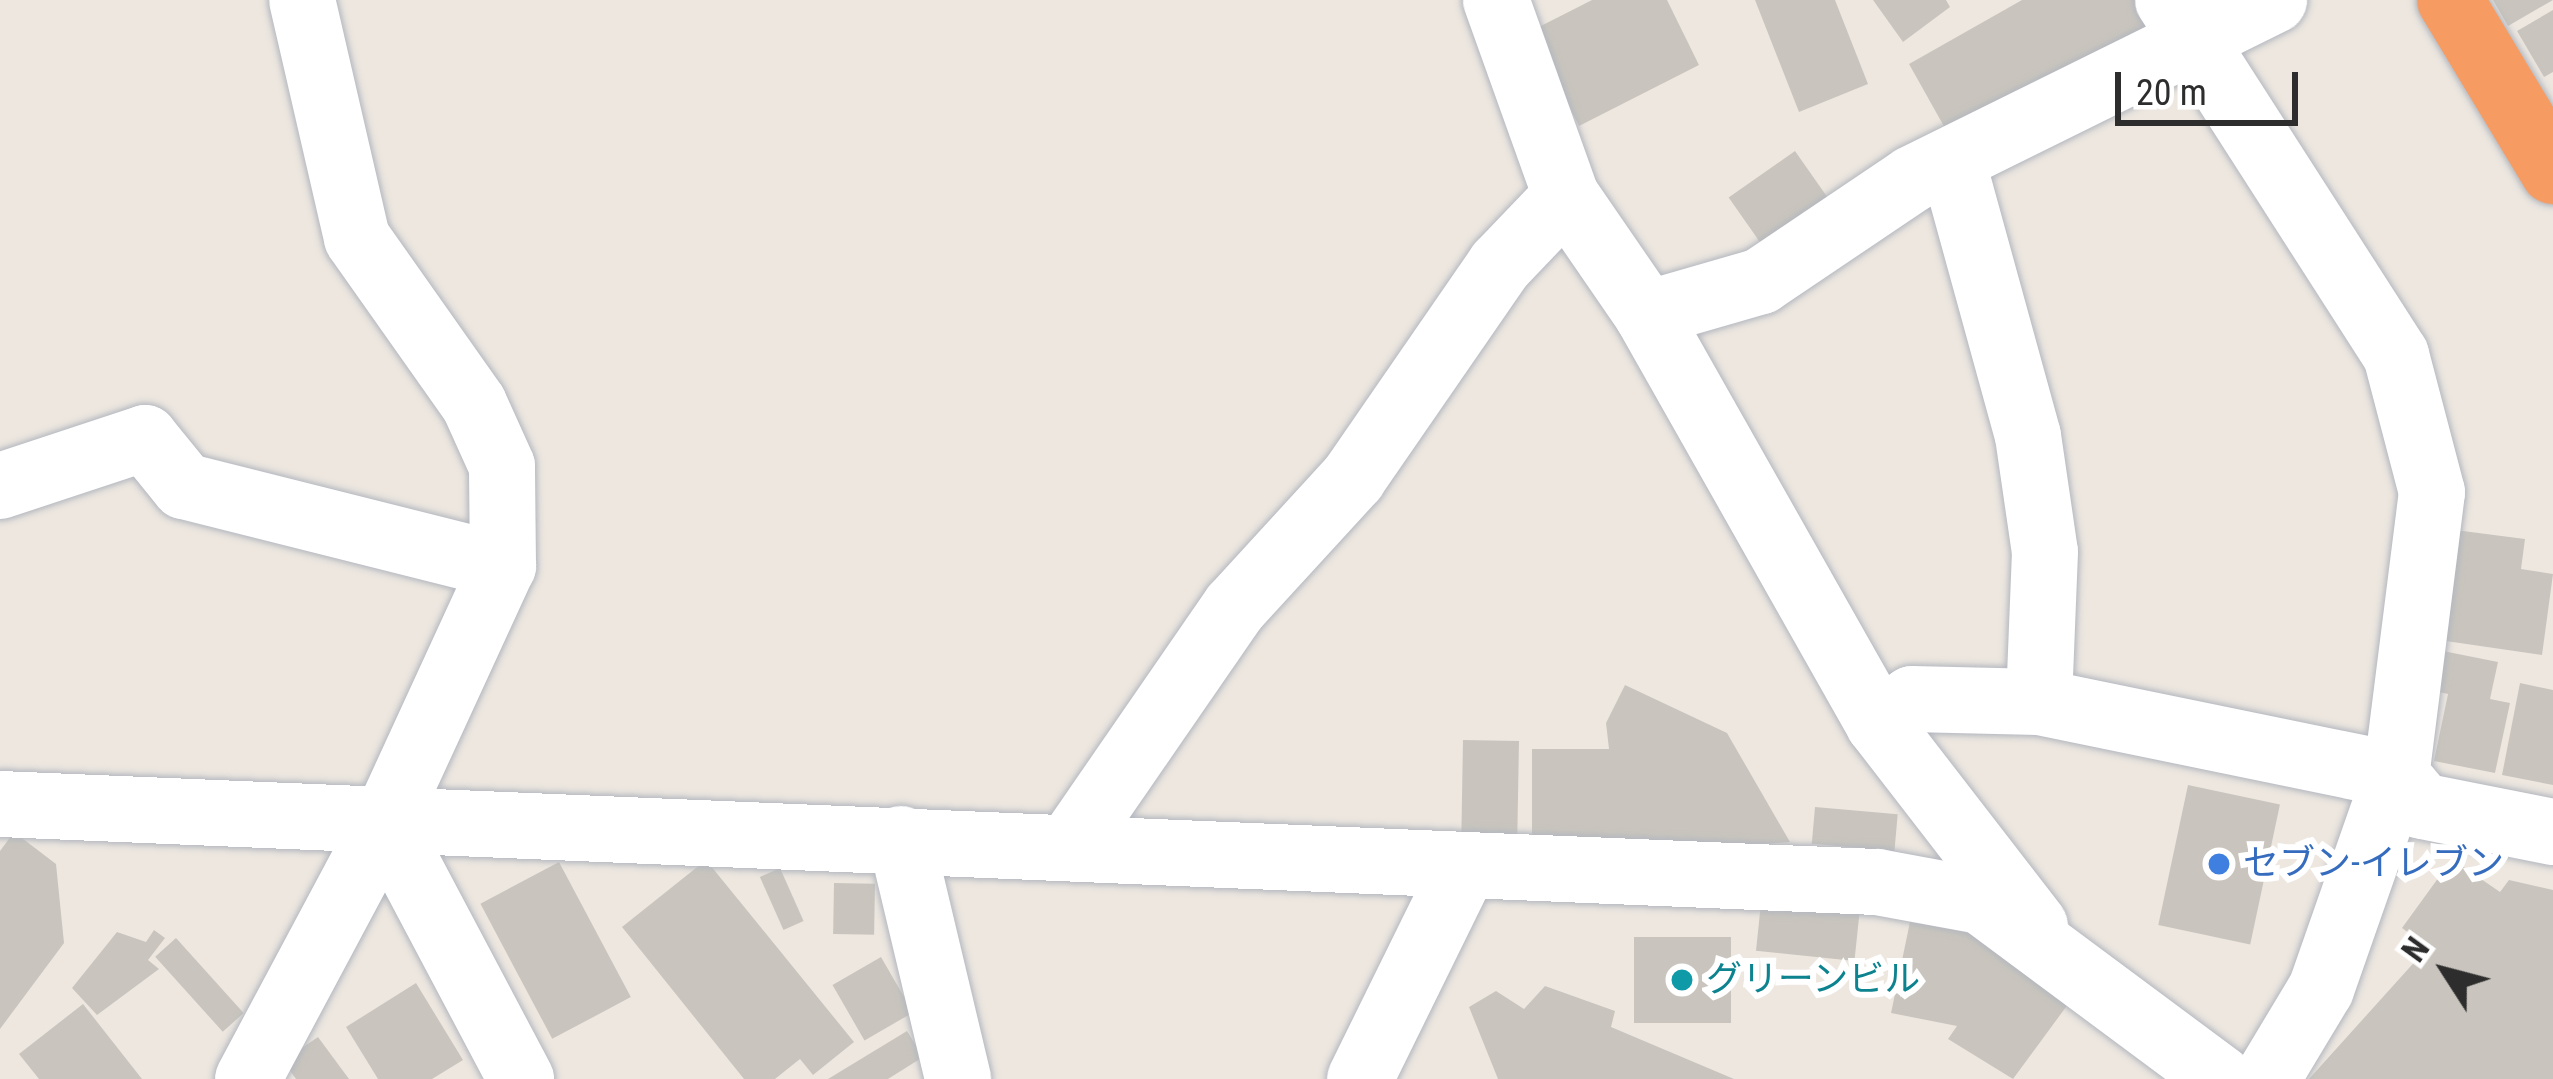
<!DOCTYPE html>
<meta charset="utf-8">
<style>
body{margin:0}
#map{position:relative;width:2553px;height:1079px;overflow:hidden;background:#ede7e0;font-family:"Roboto Condensed","Noto Sans JP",sans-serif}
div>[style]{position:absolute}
.building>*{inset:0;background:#c9c5be;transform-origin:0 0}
.roads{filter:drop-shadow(0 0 3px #b3b7bf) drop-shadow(0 0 3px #b3b7bf)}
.minor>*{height:66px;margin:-33px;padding:0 33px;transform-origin:33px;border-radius:33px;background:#fff}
.highway>*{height:66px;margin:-33px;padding:0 33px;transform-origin:33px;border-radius:33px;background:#f69c63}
.dots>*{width:33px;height:33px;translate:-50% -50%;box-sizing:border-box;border:6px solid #fff;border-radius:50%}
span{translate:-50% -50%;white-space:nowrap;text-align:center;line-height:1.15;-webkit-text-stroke:12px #fff;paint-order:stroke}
.shop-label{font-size:36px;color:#366cbe}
.left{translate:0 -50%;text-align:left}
.culture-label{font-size:36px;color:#0d838f}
.north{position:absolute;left:2385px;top:911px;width:120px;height:120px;-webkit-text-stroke:9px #fff;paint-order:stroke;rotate:306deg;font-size:33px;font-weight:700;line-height:48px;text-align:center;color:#2d2d2d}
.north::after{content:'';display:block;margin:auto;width:42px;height:54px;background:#2d2d2d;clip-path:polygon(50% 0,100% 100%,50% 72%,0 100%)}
.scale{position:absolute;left:2115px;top:72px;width:183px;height:54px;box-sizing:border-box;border:6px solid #2d2d2d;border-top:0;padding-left:15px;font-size:36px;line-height:42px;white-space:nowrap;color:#2d2d2d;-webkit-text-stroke:9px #fff;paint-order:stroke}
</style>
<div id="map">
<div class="building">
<div style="clip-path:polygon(1592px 0,1667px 0,1699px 65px,1579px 126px,1531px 31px)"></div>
<div style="clip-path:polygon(1755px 0,1835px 0,1868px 84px,1799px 112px)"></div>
<div style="clip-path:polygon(1873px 0,1946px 0,1950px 7px,1903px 42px)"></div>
<div style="clip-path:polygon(2022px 0,2138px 0,2151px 23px,1950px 137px,1909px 64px)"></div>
<div style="clip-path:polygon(2493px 0,2553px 0,2508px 26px)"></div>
<div style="clip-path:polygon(2553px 10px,2553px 72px,2544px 77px,2517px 31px)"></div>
<div style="left:1795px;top:151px;width:70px;height:81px;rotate:55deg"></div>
<div style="clip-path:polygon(2455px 530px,2525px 539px,2521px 569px,2553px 574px,2542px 655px,2439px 640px)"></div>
<div style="clip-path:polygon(2438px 650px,2498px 662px,2490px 699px,2510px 703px,2495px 773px,2434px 761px,2448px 694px,2430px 690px)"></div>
<div style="clip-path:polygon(2520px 683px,2553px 690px,2553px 785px,2502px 775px)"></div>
<div style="clip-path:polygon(1625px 685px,1727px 733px,1790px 842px,1616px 857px,1532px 841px,1532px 749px,1609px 749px,1606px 723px)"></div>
<div style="left:1463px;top:740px;width:56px;height:104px;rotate:1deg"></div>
<div style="left:2188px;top:785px;width:94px;height:143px;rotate:12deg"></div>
<div style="left:1815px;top:807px;width:83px;height:37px;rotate:5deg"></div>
<div style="clip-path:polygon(14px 832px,56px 864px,64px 943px,0 1029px,0 851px)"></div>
<div style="clip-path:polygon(2452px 859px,2500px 892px,2509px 880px,2553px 890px,2553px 1079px,2309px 1079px,2428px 947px,2402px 928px)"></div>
<div style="clip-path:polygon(706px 860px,854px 1042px,813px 1075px,800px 1059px,775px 1079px,744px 1079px,622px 927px)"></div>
<div style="left:559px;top:862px;width:153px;height:89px;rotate:62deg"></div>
<div style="left:780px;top:868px;width:58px;height:22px;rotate:66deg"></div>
<div style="left:834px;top:883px;width:41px;height:51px;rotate:1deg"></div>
<div style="left:1761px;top:903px;width:99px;height:48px;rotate:6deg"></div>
<div style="clip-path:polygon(1910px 922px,2014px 941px,2077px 992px,2013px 1079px,1948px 1039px,1957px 1026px,1891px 1013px)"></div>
<div style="clip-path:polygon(154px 930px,165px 938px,148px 960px,159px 969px,97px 1015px,72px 988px,117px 932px,146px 942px)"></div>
<div style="left:1634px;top:937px;width:97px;height:86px"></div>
<div style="left:176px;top:938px;width:101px;height:28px;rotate:48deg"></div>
<div style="left:881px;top:957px;width:64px;height:56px;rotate:60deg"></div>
<div style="clip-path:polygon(416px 983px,463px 1060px,432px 1079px,378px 1079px,346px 1027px)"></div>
<div style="clip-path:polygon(1545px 986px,1615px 1011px,1611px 1027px,1734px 1079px,1498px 1079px,1469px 1007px,1496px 991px,1524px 1009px)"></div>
<div style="clip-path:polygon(83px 1004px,142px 1079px,39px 1079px,19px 1054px)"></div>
<div style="clip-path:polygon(907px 1031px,923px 1057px,888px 1079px,828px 1079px)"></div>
<div style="clip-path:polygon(318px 1037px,349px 1079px,296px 1079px,283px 1061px)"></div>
</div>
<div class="roads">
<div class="minor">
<div style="left:1496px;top:0;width:208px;rotate:70.3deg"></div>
<div style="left:1566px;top:196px;width:143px;rotate:55.5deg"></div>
<div style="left:1647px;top:314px;width:471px;rotate:60.5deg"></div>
<div style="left:1879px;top:724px;width:255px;rotate:52.3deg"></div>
<div style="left:2168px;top:0;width:422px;rotate:57.3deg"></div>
<div style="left:2396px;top:355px;width:142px;rotate:75.3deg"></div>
<div style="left:2432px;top:492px;width:285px;rotate:97.2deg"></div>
<div style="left:2396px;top:775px;width:227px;rotate:109.3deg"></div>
<div style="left:2321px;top:989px;width:105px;rotate:121deg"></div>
<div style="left:1952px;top:160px;width:286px;rotate:74.6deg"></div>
<div style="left:2028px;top:436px;width:117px;rotate:81.7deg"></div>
<div style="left:2045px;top:552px;width:150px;rotate:92.3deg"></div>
<div style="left:1647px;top:314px;width:119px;rotate:-16.1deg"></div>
<div style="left:1761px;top:281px;width:182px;rotate:-34deg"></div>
<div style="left:1912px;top:179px;width:404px;rotate:-26.3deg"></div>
<div style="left:0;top:486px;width:153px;rotate:-18.3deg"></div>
<div style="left:145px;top:438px;width:62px;rotate:50.9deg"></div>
<div style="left:184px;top:486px;width:329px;rotate:14.1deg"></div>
<div style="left:1879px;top:724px;width:41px;rotate:-37.1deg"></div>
<div style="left:1912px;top:699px;width:127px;rotate:1.4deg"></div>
<div style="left:2039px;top:702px;width:364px;rotate:11.6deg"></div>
<div style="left:2396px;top:775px;width:40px;rotate:50deg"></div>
<div style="left:2422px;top:806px;width:134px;rotate:11.2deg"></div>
<div style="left:0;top:804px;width:1879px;rotate:2.38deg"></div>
<div style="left:1877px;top:882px;width:106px;rotate:10.4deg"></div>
<div style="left:1981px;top:901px;width:299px;rotate:36.6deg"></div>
<div style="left:385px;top:822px;width:291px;rotate:62.1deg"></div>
<div style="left:901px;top:839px;width:247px;rotate:76.6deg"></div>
<div style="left:1072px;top:843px;width:287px;rotate:-55.4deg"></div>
<div style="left:1235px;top:607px;width:175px;rotate:-47.5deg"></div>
<div style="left:1353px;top:478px;width:259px;rotate:-55.4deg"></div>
<div style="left:1500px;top:265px;width:95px;rotate:-46.3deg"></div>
<div style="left:248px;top:1079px;width:291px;rotate:-61.9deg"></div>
<div style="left:385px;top:822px;width:282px;rotate:-65.3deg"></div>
<div style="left:503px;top:566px;width:100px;rotate:-90.6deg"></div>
<div style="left:502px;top:466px;width:68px;rotate:-114.3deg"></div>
<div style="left:474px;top:404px;width:203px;rotate:-125.2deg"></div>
<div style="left:357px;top:238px;width:244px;rotate:-103deg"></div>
<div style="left:1360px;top:1079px;width:235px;rotate:-63.8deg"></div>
</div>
<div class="highway">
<div style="left:2450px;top:0;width:200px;rotate:58.9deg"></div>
</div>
</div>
<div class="dots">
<div style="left:2219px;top:864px;background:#3f7fe0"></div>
<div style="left:1682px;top:980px;background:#0f9aa8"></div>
</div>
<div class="shop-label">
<span class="left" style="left:2243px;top:864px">セブン-イレブン</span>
</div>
<div class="culture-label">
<span class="left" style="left:1706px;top:980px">グリーンビル</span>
</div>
<div class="north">N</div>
<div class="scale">20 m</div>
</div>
